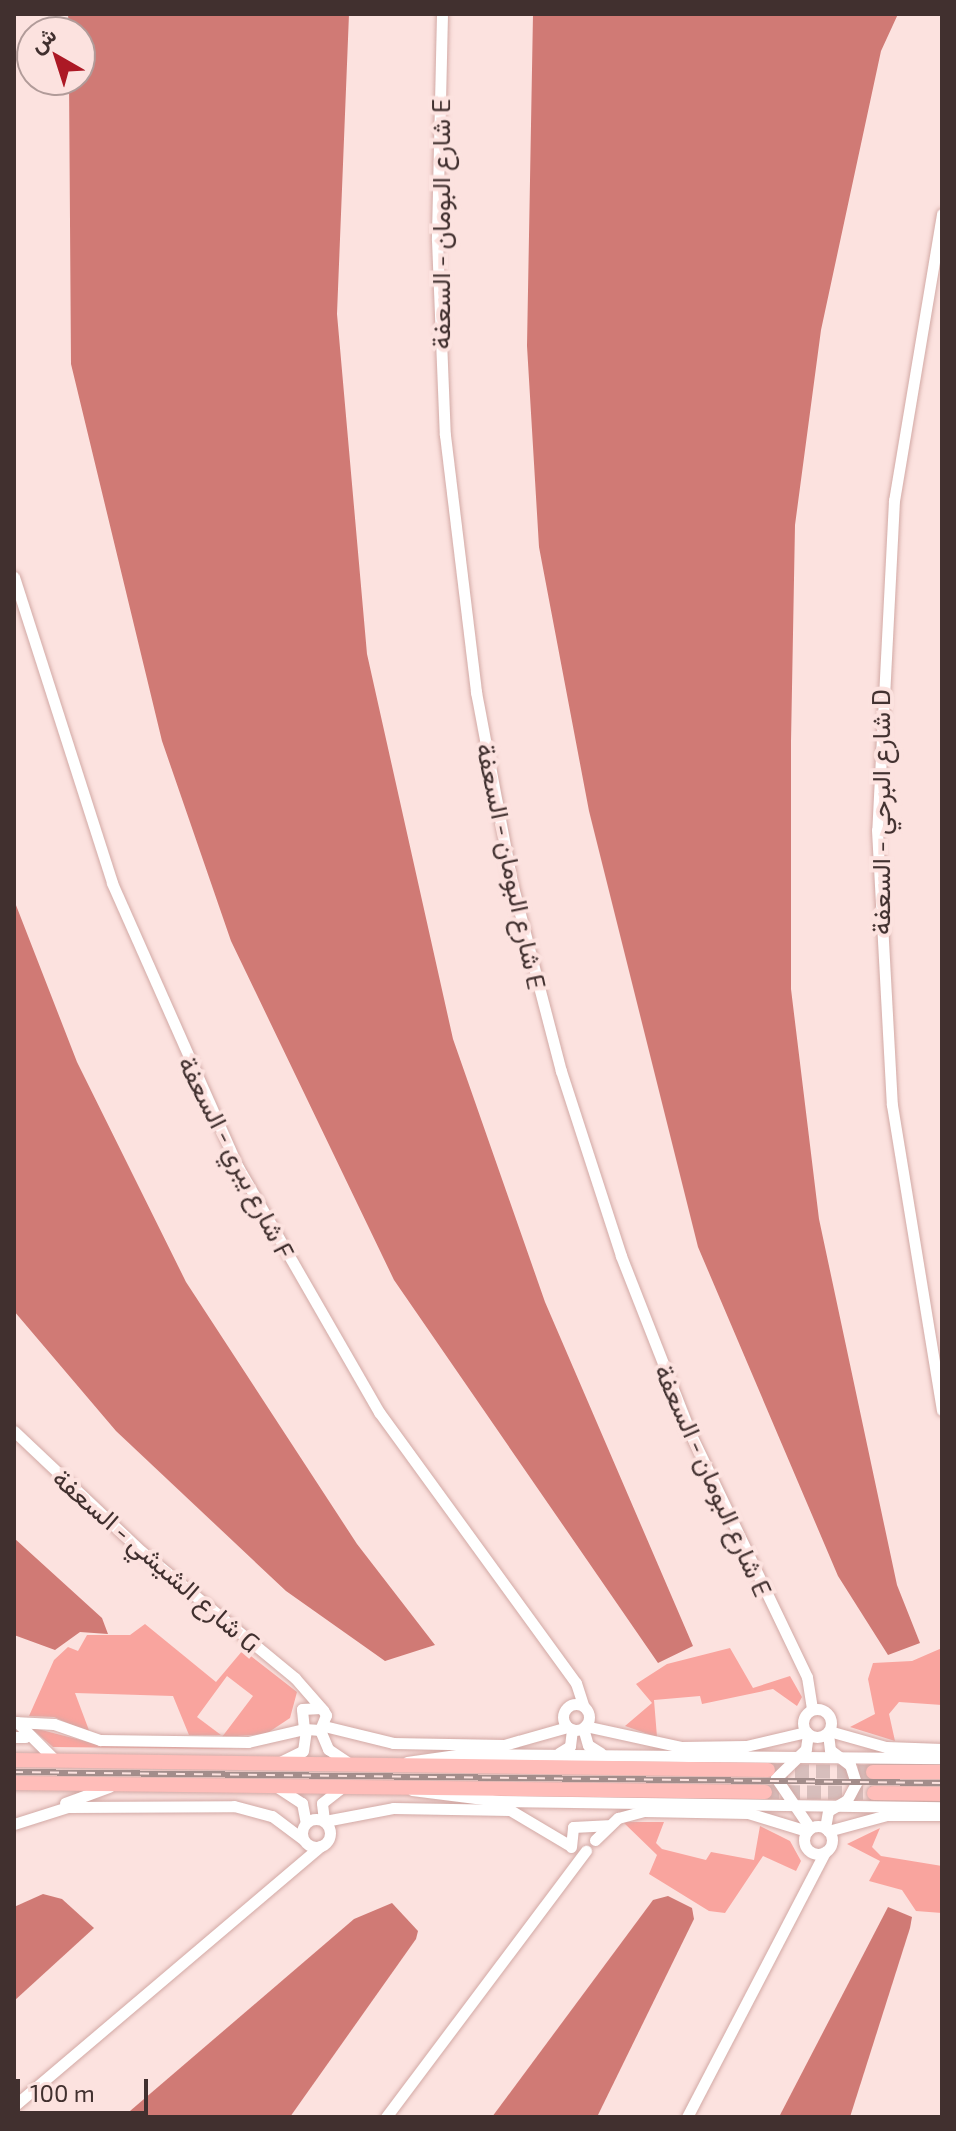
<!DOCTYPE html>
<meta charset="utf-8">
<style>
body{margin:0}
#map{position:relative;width:956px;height:2131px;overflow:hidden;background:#fce2df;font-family:"Exo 2",Vazirmatn,sans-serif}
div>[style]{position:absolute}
.green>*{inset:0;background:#f9a49e}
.water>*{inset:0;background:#d07a75}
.major-tunnel>*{height:14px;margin-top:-7px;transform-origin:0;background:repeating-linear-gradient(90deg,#d7bebc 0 14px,transparent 0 21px)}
.roads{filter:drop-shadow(0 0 2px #d2a9a5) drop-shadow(0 0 2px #d2a9a5)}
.minor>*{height:11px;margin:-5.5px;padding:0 5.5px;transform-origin:5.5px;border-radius:5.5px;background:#fff}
.minor>.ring{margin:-5.5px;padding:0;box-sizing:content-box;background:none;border:11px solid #fff;border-radius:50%}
.major>*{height:14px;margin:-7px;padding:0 7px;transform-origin:7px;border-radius:7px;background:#ffbdb9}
.rail>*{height:6px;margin-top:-3px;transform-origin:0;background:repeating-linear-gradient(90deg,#fce2df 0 9px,#a38d8b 0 18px);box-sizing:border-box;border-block:2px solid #a38d8b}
span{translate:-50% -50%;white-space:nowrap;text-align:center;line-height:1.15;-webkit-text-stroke:8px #fce2df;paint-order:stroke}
.street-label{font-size:26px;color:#41302f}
.frame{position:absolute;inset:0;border:16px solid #41302f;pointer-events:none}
.north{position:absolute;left:16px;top:16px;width:80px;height:80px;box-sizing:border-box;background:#fce2df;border:2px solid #b19b99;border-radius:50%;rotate:321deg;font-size:22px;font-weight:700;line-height:32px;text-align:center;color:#41302f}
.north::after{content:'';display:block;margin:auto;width:28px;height:36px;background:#ac1925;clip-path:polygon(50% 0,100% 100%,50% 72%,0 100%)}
.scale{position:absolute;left:16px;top:2079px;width:132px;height:36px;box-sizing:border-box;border:4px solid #41302f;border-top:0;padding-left:10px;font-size:24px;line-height:28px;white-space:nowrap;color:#41302f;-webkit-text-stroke:6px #fce2df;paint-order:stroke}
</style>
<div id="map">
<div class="green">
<div style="clip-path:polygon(145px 1624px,216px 1682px,243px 1650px,297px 1692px,290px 1718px,266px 1734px,222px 1737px,253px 1696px,227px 1676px,197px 1717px,221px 1735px,189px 1735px,173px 1696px,75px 1693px,90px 1733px,54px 1717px,29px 1716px,54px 1660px,68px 1647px,78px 1651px,87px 1635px,130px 1635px)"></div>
<div style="clip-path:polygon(730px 1648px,753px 1688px,790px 1676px,802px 1697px,797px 1706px,773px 1689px,702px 1704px,700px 1696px,654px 1700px,657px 1737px,625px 1726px,652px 1703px,636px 1684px,667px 1664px)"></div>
<div style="clip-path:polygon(942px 1648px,942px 1705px,899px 1702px,889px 1714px,895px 1741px,850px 1727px,875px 1714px,868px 1679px,873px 1663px,912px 1661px)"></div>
<div style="clip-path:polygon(30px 1727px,96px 1744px,237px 1749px,53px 1747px)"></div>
<div style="clip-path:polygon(623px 1822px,664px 1822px,656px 1843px,662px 1849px,706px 1860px,711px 1852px,754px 1860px,760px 1826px,790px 1841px,801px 1861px,796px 1871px,763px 1856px,725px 1913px,709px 1911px,649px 1874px,657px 1855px)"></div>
<div style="clip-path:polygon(880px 1828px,872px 1847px,881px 1856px,942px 1866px,942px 1913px,916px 1911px,902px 1890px,869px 1881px,880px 1861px,847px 1844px)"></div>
</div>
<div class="water">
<div style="clip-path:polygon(68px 14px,349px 14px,337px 314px,367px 654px,453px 1039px,545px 1302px,693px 1646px,658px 1663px,394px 1280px,231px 941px,162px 741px,71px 364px,69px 80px,80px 80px,80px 32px,69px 32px)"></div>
<div style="clip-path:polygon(533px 14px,898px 14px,881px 51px,821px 330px,795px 525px,791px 742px,791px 989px,819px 1219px,897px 1585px,920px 1643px,888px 1655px,838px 1576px,698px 1247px,589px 811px,539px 547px,527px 346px)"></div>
<div style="clip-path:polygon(14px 900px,77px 1062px,186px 1282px,357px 1544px,435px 1645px,385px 1661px,286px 1591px,116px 1431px,14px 1311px)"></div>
<div style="clip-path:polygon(14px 1538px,102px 1618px,108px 1634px,80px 1632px,55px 1650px,14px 1635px)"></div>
<div style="clip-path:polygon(43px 1894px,62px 1899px,94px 1928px,14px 2001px,14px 1907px)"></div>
<div style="clip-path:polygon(668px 1896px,692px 1908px,694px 1919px,597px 2117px,492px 2117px,653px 1900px)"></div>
<div style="clip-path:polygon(392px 1903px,418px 1931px,416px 1939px,290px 2117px,123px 2117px,354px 1919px)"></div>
<div style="clip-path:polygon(888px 1907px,912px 1917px,910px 1928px,850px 2117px,779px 2117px)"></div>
</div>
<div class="major-tunnel">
<div style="left:774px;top:1771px;width:99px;rotate:0.6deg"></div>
<div style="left:765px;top:1792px;width:109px;rotate:0.5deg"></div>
</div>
<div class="roads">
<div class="minor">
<div style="left:442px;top:14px;width:226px;rotate:91.3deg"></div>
<div style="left:437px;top:240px;width:195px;rotate:87.7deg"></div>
<div style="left:445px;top:435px;width:259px;rotate:83.1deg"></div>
<div style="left:476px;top:692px;width:194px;rotate:79.3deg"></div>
<div style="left:512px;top:883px;width:194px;rotate:75.4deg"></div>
<div style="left:561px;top:1071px;width:194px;rotate:72deg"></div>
<div style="left:621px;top:1256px;width:194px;rotate:68.6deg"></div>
<div style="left:692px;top:1437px;width:266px;rotate:64.4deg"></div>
<div style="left:807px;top:1677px;width:33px;rotate:81deg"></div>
<div style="left:942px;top:214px;width:290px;rotate:99.5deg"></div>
<div style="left:894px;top:500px;width:330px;rotate:92.9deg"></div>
<div style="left:877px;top:830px;width:275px;rotate:86.9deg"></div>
<div style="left:892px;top:1105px;width:309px;rotate:80.7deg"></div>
<div style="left:14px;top:577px;width:321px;rotate:72.2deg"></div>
<div style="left:112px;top:883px;width:311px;rotate:66.1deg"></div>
<div style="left:238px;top:1167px;width:283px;rotate:60.1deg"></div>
<div style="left:379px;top:1412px;width:335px;rotate:54deg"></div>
<div style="left:576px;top:1683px;width:23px;rotate:72deg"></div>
<div style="left:14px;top:1431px;width:175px;rotate:43.4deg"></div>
<div style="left:141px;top:1551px;width:200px;rotate:39.5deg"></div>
<div style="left:295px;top:1678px;width:43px;rotate:48.8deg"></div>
<div style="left:323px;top:1710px;width:6px;rotate:59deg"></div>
<div style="left:326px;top:1715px;width:16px;rotate:112deg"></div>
<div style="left:320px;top:1730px;width:16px;rotate:-176deg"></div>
<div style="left:304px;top:1729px;width:20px;rotate:-96deg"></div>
<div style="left:302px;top:1709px;width:19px;rotate:-3deg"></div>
<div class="ring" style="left:563px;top:1704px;width:15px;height:15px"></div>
<div class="ring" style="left:803px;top:1709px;width:17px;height:17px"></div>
<div style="left:14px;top:1722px;width:40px;rotate:2.9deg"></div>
<div style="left:54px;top:1724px;width:49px;rotate:19.2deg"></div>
<div style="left:100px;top:1740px;width:148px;rotate:0.8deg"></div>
<div style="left:248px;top:1742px;width:57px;rotate:-13.1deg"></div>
<div style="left:17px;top:1722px;width:55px;rotate:45deg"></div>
<div style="left:324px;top:1726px;width:71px;rotate:13.8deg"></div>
<div style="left:393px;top:1743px;width:111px;rotate:1deg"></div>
<div style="left:504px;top:1745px;width:66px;rotate:-15.9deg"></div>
<div style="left:585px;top:1726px;width:98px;rotate:12.3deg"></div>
<div style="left:681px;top:1747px;width:65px;rotate:-0.9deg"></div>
<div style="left:746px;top:1746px;width:62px;rotate:-13.1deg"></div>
<div style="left:583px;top:1728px;width:18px;rotate:74deg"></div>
<div style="left:588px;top:1745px;width:15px;rotate:32deg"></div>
<div style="left:320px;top:1730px;width:21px;rotate:67deg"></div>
<div style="left:328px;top:1749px;width:27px;rotate:34deg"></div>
<div style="left:829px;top:1731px;width:59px;rotate:15.7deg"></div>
<div style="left:886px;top:1747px;width:56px;rotate:2deg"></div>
<div style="left:808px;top:1734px;width:15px;rotate:98deg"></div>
<div style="left:806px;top:1749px;width:42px;rotate:136deg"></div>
<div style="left:776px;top:1778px;width:60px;rotate:55.8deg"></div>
<div style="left:14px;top:1737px;width:11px"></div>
<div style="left:559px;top:1753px;width:13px;rotate:-32deg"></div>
<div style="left:570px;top:1746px;width:17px;rotate:-83deg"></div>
<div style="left:280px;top:1762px;width:25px;rotate:-26deg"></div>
<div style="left:303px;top:1751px;width:21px;rotate:-82deg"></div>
<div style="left:407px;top:1762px;width:57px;rotate:-8.1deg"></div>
<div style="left:463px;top:1754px;width:479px;rotate:0.5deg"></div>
<div style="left:277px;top:1787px;width:30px;rotate:33deg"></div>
<div style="left:302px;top:1803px;width:20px;rotate:79deg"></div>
<div style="left:412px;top:1790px;width:88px;rotate:7.2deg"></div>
<div style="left:499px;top:1801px;width:443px;rotate:0.8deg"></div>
<div style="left:65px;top:1803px;width:47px;rotate:-20deg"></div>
<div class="ring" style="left:302px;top:1819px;width:17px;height:17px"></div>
<div style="left:324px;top:1820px;width:17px;rotate:-97deg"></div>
<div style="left:322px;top:1803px;width:24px;rotate:-38deg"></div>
<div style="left:325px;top:1821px;width:69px;rotate:-10.8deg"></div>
<div style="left:393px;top:1808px;width:117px;rotate:1deg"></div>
<div style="left:510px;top:1810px;width:69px;rotate:30.7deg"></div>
<div style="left:14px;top:1824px;width:57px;rotate:-17.5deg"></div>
<div style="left:68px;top:1807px;width:166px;rotate:-0.3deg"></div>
<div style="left:234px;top:1806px;width:39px;rotate:15deg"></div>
<div style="left:272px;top:1816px;width:39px;rotate:37deg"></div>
<div class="ring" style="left:804px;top:1826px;width:17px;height:17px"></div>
<div style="left:825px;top:1828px;width:17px;rotate:-80deg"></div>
<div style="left:828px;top:1811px;width:22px;rotate:-30deg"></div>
<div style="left:847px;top:1800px;width:19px;rotate:-62deg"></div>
<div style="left:856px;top:1783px;width:19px;rotate:-108deg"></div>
<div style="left:850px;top:1765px;width:25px;rotate:-143deg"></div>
<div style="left:830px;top:1750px;width:17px;rotate:-97deg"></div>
<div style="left:828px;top:1831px;width:61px;rotate:-15.2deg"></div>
<div style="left:887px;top:1815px;width:55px"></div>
<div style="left:595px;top:1840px;width:32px;rotate:-44deg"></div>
<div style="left:618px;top:1818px;width:27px;rotate:-15deg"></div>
<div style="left:644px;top:1811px;width:104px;rotate:1.1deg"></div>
<div style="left:748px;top:1813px;width:62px;rotate:17deg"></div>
<div style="left:571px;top:1847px;width:20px;rotate:-84deg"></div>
<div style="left:573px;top:1827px;width:34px;rotate:-3deg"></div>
<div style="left:14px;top:2106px;width:402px;rotate:-40.3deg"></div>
<div style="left:386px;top:2117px;width:333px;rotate:-53.1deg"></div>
<div style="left:687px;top:2117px;width:299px;rotate:-62.5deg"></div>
</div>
<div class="major">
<div style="left:14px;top:1760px;width:754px;rotate:0.76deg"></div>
<div style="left:873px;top:1772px;width:69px"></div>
<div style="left:14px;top:1783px;width:751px;rotate:0.69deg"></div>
<div style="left:874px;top:1793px;width:68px;rotate:0.8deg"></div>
</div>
</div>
<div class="rail">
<div style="left:14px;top:1772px;width:928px;rotate:0.68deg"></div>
</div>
<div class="street-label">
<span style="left:440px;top:224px;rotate:-90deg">شارع البومان - السعفة E</span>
<span style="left:880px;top:812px;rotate:-90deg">شارع البرحي - السعفة D</span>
<span style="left:512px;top:866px;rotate:78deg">شارع البومان - السعفة E</span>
<span style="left:237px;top:1157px;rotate:63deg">شارع يبري - السعفة F</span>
<span style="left:714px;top:1480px;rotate:66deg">شارع البومان - السعفة E</span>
<span style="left:157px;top:1560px;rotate:41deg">شارع الشيشي - السعفة G</span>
</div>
<div class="frame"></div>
<div class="north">ش</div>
<div class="scale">100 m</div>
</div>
